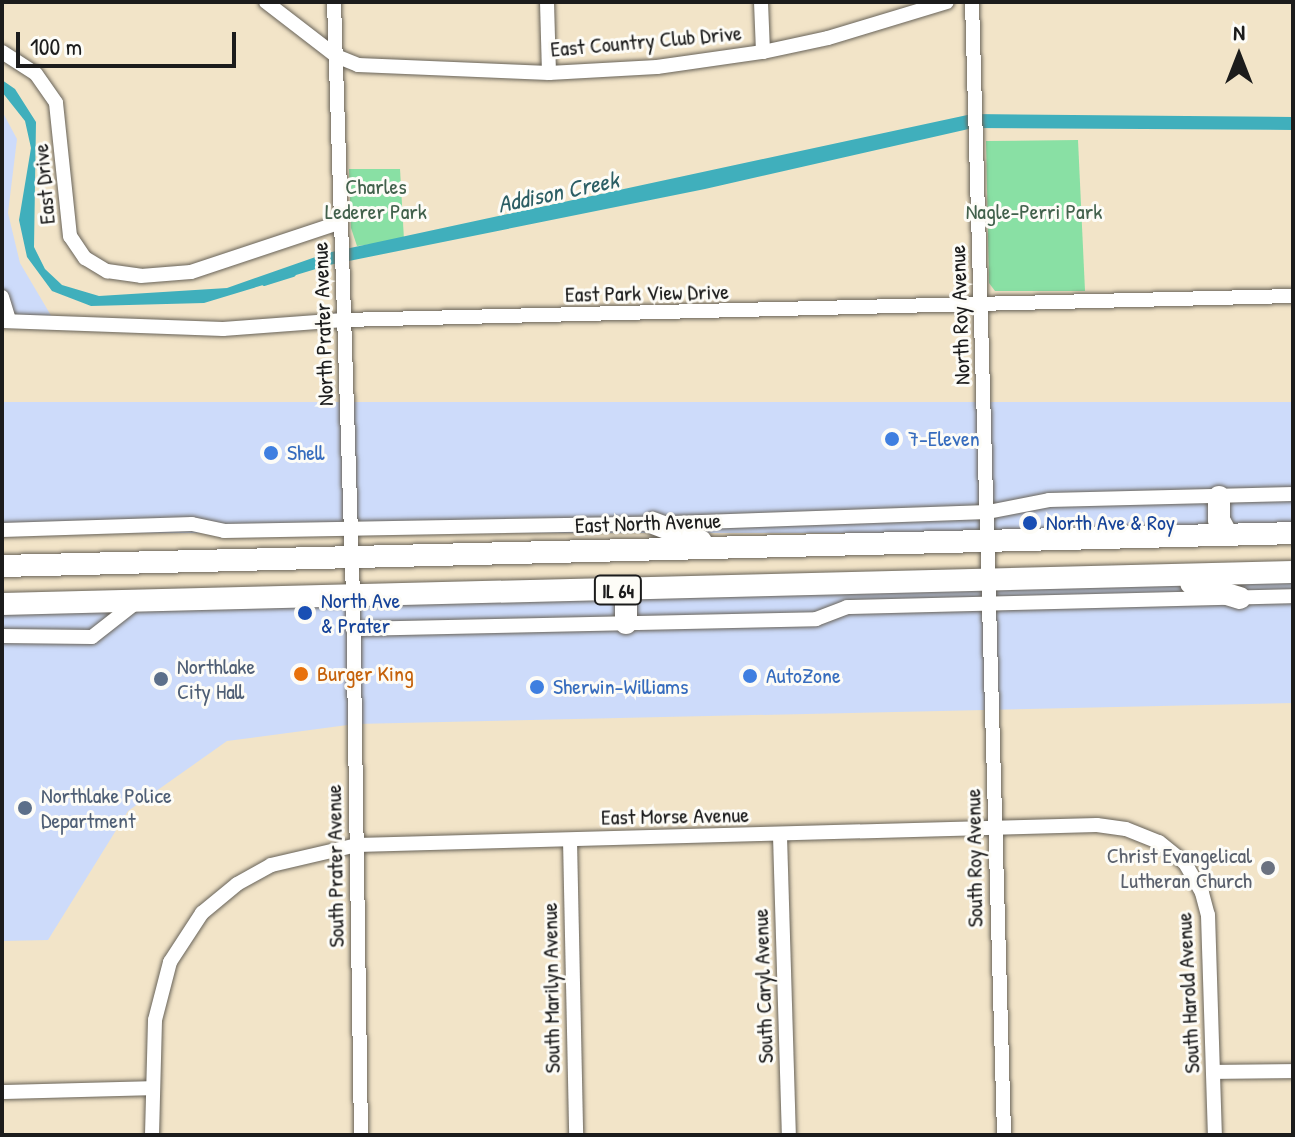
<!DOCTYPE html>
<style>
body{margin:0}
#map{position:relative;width:1295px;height:1137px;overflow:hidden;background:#f2e4c8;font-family:"Patrick Hand",sans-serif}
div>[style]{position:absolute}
.built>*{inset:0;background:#cddbfa;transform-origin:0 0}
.green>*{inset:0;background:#89e0a4}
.water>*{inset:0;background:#40afbc}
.stream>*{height:4px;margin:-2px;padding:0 2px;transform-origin:2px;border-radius:2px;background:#40afbc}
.roads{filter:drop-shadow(0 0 2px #676258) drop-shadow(0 0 2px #676258)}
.street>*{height:14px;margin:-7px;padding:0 7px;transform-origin:7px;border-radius:7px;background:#fff}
.primary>*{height:22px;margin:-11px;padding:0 11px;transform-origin:11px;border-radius:11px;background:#fff}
.dots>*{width:22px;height:22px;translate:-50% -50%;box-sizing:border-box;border:4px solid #fdfcf7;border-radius:50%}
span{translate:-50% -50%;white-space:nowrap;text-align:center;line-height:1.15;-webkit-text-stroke:6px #fdfcf7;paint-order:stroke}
.shield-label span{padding:2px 6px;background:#fdfcf7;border:2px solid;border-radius:6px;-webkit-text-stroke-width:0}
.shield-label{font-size:20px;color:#1c1c1c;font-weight:700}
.street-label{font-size:22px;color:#1c1c1c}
.park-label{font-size:22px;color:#42614c}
.shop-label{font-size:22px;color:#366cbe}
.left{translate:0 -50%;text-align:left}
.transit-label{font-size:22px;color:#164399}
.service-label{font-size:22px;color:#4e5e75}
.food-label{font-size:22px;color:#c56008}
.worship-label{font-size:22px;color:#5b616d}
.right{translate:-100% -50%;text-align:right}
.water-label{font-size:24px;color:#2c5e64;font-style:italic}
.frame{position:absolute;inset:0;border:4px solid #1c1c1c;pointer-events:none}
.north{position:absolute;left:1199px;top:16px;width:80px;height:80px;-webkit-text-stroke:6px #fdfcf7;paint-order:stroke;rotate:0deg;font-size:22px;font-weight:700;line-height:32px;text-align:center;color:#1c1c1c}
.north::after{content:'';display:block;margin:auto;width:28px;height:36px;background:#1c1c1c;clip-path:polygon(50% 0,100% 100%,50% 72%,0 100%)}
.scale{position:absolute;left:16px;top:32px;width:220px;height:36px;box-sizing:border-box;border:4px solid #1c1c1c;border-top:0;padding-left:10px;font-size:24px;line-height:28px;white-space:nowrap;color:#1c1c1c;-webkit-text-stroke:6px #fdfcf7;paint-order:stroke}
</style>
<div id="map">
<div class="built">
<div style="clip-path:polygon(2px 111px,17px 139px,8px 213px,20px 263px,56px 324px,2px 321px)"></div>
<div style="left:1293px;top:402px;width:131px;height:1291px;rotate:90deg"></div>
<div style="clip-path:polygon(1293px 572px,1293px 703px,355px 724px,227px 741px,128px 811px,48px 940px,2px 941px,2px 604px)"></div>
</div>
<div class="green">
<div style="clip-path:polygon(1078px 140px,1085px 291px,995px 291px,989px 283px,986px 141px)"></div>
<div style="clip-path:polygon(349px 169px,400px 169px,404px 240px,357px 246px,351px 228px)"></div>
</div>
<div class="water">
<div style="clip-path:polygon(2px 80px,15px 89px,36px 122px,34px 247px,45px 269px,62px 285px,99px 296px,227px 288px,327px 253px,972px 114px,1293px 117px,1293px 130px,973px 128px,705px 189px,329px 265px,204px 303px,91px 306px,52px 291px,27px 257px,19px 220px,31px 148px,25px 121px,2px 92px)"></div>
</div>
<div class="stream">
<div style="left:264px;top:284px;width:31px;rotate:-17deg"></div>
</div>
<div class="roads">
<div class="street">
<div style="left:266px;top:2px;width:88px;rotate:37.6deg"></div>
<div style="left:336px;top:56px;width:24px;rotate:22deg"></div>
<div style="left:358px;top:65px;width:191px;rotate:2.4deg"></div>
<div style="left:549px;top:73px;width:108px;rotate:-3.2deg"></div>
<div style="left:657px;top:67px;width:107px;rotate:-8.1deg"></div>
<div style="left:763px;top:52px;width:66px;rotate:-12.2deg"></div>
<div style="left:828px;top:38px;width:124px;rotate:-16.8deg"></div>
<div style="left:334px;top:2px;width:594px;rotate:88.17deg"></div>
<div style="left:353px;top:596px;width:539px;rotate:89.15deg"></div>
<div style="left:547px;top:2px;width:71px;rotate:88.4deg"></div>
<div style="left:761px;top:2px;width:50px;rotate:87.7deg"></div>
<div style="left:972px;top:2px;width:1133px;rotate:88.38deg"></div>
<div style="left:2px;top:52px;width:40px;rotate:32.9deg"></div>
<div style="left:36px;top:74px;width:35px;rotate:55deg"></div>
<div style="left:56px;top:103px;width:134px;rotate:84deg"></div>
<div style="left:70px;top:236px;width:27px;rotate:56deg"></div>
<div style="left:85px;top:258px;width:26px;rotate:31deg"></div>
<div style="left:107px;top:271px;width:34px;rotate:8deg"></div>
<div style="left:141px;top:276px;width:50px;rotate:-4.6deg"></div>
<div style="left:191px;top:272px;width:158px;rotate:-18.4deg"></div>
<div style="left:2px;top:297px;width:24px;rotate:73deg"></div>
<div style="left:2px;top:321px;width:221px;rotate:2.1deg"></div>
<div style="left:223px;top:329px;width:121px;rotate:-4.3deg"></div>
<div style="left:344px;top:320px;width:949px;rotate:-1.45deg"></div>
<div style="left:2px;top:530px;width:190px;rotate:-1.8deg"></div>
<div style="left:192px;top:524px;width:33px;rotate:12deg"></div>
<div style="left:224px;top:531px;width:449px;rotate:-1deg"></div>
<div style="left:673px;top:523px;width:315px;rotate:-2deg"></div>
<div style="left:988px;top:512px;width:62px;rotate:-11.1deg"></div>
<div style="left:1049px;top:500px;width:244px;rotate:-1.4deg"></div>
<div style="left:353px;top:629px;width:463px;rotate:-1.2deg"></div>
<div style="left:816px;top:619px;width:33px;rotate:-21deg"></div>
<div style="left:847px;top:607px;width:446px;rotate:-1.4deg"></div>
<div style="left:2px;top:636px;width:90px;rotate:0.6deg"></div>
<div style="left:92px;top:637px;width:58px;rotate:-38deg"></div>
<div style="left:780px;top:836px;width:299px;rotate:88.3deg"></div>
<div style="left:570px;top:840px;width:295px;rotate:88.8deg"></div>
<div style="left:1214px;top:1072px;width:79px;rotate:-0.7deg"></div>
<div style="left:2px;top:1092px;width:149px;rotate:-1.5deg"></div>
<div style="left:152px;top:1135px;width:115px;rotate:-88.5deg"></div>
<div style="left:155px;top:1020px;width:60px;rotate:-75.5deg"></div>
<div style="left:170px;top:962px;width:59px;rotate:-56.9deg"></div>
<div style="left:202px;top:913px;width:45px;rotate:-39.6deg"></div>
<div style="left:237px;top:884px;width:39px;rotate:-29deg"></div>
<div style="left:271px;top:865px;width:88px;rotate:-13.1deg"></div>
<div style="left:357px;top:845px;width:740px;rotate:-1.55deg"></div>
<div style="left:1097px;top:825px;width:29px;rotate:8deg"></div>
<div style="left:1126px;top:829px;width:35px;rotate:22deg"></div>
<div style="left:1159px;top:842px;width:33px;rotate:39deg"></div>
<div style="left:1185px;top:863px;width:34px;rotate:60deg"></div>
<div style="left:1202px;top:893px;width:23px;rotate:75deg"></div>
<div style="left:1208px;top:915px;width:220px;rotate:88.2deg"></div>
</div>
<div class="primary">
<div style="left:1219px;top:497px;width:23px;rotate:90deg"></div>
<div style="left:1219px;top:520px;width:17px;rotate:62deg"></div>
<div style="left:653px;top:523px;width:51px;rotate:20.6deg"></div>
<div style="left:2px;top:566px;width:1291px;rotate:-1.46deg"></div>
<div style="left:1191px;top:583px;width:51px;rotate:17deg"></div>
<div style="left:626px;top:590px;width:33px;rotate:90deg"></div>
<div style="left:2px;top:604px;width:1291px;rotate:-1.42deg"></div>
</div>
</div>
<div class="dots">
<div style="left:892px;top:439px;background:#3f7fe0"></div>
<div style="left:271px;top:453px;background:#3f7fe0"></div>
<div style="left:1030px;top:523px;background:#1a4fb4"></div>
<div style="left:305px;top:613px;background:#1a4fb4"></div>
<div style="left:301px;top:674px;background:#e8710a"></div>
<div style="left:750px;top:676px;background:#3f7fe0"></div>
<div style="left:161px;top:679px;background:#5c6f8a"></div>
<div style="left:537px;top:687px;background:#3f7fe0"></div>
<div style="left:25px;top:808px;background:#5c6f8a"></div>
<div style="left:1268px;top:868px;background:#6b7280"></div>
</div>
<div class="shield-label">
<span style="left:618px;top:590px">IL 64</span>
</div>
<div class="street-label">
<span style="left:646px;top:41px;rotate:-5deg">East Country Club Drive</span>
<span style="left:44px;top:184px;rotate:-95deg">East Drive</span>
<span style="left:647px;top:293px;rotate:-1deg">East Park View Drive</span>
<span style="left:960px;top:315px;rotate:-92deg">North Roy Avenue</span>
<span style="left:323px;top:324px;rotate:-92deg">North Prater Avenue</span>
<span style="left:648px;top:523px;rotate:-2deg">East North Avenue</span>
<span style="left:675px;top:816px;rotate:-1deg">East Morse Avenue</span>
<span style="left:974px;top:858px;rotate:-91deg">South Roy Avenue</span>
<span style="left:335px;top:866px;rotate:-91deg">South Prater Avenue</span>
<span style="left:763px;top:986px;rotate:-92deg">South Caryl Avenue</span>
<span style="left:551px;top:988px;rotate:-91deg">South Marilyn Avenue</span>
<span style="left:1188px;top:993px;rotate:-93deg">South Harold Avenue</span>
</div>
<div class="park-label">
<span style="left:376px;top:199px">Charles<br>Lederer Park</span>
<span style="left:1034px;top:212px">Nagle-Perri Park</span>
</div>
<div class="shop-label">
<span class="left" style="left:908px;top:439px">7-Eleven</span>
<span class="left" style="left:287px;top:453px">Shell</span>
<span class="left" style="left:766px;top:676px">AutoZone</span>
<span class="left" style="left:553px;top:687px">Sherwin-Williams</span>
</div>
<div class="transit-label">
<span class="left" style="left:1046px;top:523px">North Ave &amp; Roy</span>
<span class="left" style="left:321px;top:613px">North Ave<br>&amp; Prater</span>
</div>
<div class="service-label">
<span class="left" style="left:177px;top:679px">Northlake<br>City Hall</span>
<span class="left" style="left:41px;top:808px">Northlake Police<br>Department</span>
</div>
<div class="food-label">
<span class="left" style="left:317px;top:674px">Burger King</span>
</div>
<div class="worship-label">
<span class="right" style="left:1252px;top:868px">Christ Evangelical<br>Lutheran Church</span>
</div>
<div class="water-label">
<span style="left:558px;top:192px;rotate:-12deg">Addison Creek</span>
</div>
<div class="frame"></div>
<div class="north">N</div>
<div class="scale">100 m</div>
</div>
